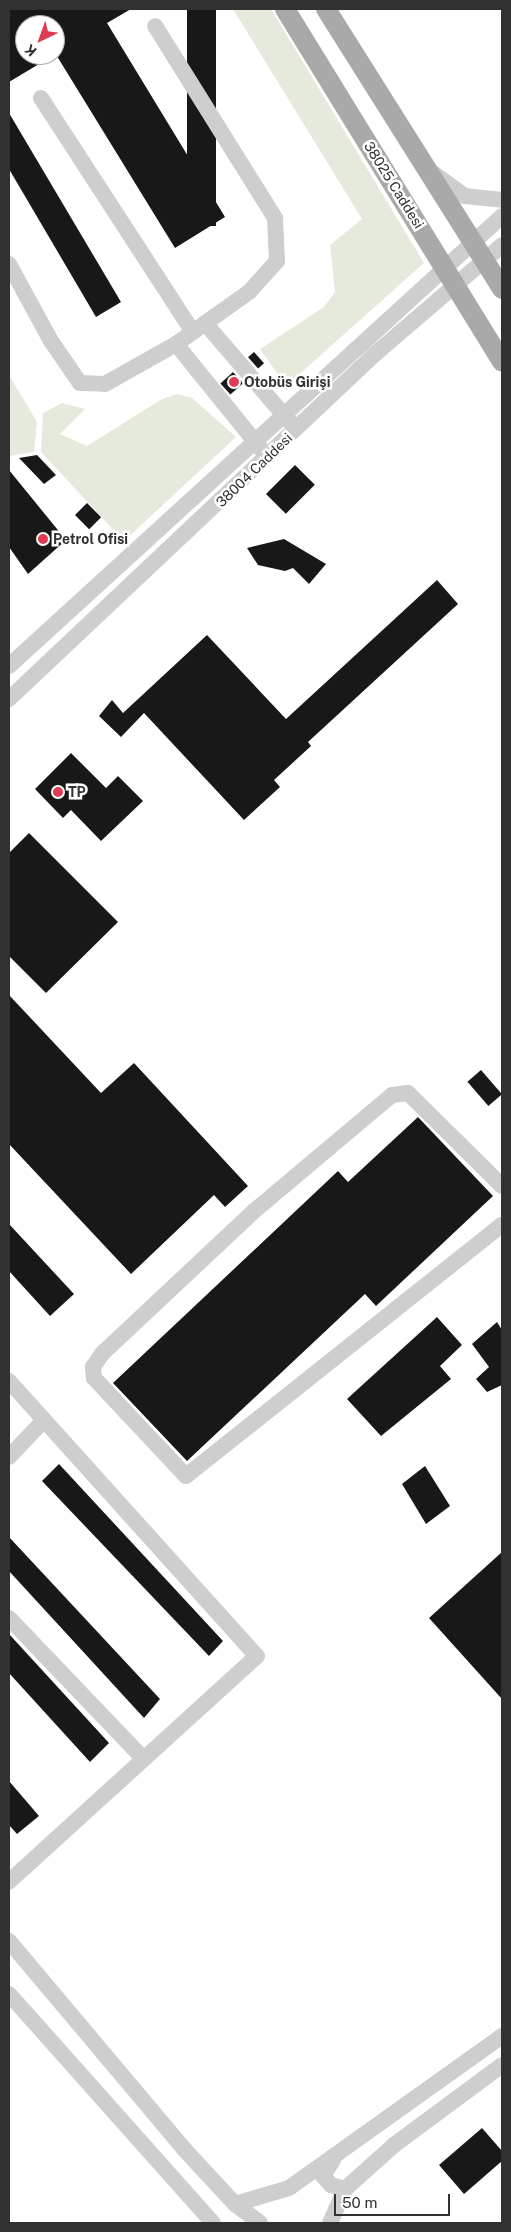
<!DOCTYPE html>
<meta charset="utf-8">
<style>
body{margin:0}
#map{position:relative;width:511px;height:2232px;overflow:hidden;background:#fff;font-family:"Public Sans",sans-serif}
div>[style]{position:absolute}
.green>*{inset:0;background:#e5eadd}
.building>*{inset:0;background:#181818;transform-origin:0 0}
.minor>*{height:16px;margin:-8px;padding:0 8px;transform-origin:8px;border-radius:8px;background:#cecece}
.major>*{height:20px;margin:-10px;padding:0 10px;transform-origin:10px;border-radius:10px;background:#a9a9a9}
.dots>*{width:14px;height:14px;translate:-50% -50%;box-sizing:border-box;border:2px solid #fff;border-radius:50%}
span{translate:-50% -50%;white-space:nowrap;text-align:center;line-height:1.15;-webkit-text-stroke:5px #fff;paint-order:stroke}
.street-label{font-size:14px;color:#313131}
.poi-label{font-size:14px;color:#313131;font-weight:700}
.left{translate:0 -50%;text-align:left}
.frame{position:absolute;inset:0;border:10px solid #313131;pointer-events:none}
.north{position:absolute;left:15px;top:15px;width:50px;height:50px;box-sizing:border-box;background:#fff;border:1px solid #adadad;border-radius:50%;rotate:222deg;font-size:14px;font-weight:700;line-height:20px;text-align:center;color:#313131}
.north::after{content:'';display:block;margin:auto;width:18px;height:22px;background:#df3b52;clip-path:polygon(50% 0,100% 100%,50% 72%,0 100%)}
.scale{position:absolute;left:334px;top:2194px;width:116px;height:22px;box-sizing:border-box;border:2px solid #313131;border-top:0;padding-left:6px;font-size:15px;line-height:18px;white-space:nowrap;color:#313131;-webkit-text-stroke:4px #fff;paint-order:stroke}
</style>
<div id="map">
<div class="green">
<div style="clip-path:polygon(233px 9px,271px 9px,424px 263px,286px 386px,260px 349px,324px 307px,335px 292px,330px 245px,362px 219px)"></div>
<div style="clip-path:polygon(9px 375px,37px 422px,34px 452px,9px 456px)"></div>
<div style="clip-path:polygon(177px 394px,192px 398px,236px 437px,124px 541px,41px 452px,43px 413px,62px 403px,85px 409px,60px 434px,87px 446px,162px 399px)"></div>
</div>
<div class="building">
<div style="clip-path:polygon(9px 9px,131px 9px,107px 23px,225px 217px,175px 248px,55px 53px,55px 25px,25px 25px,25px 55px,54px 55px,9px 82px)"></div>
<div style="left:187px;top:9px;width:29px;height:217px"></div>
<div style="clip-path:polygon(9px 113px,121px 302px,96px 317px,9px 169px)"></div>
<div style="left:254px;top:352px;width:15px;height:8px;rotate:48deg"></div>
<div style="left:233px;top:372px;width:15px;height:17px;rotate:48deg"></div>
<div style="clip-path:polygon(37px 455px,56px 475px,44px 484px,19px 458px)"></div>
<div style="left:295px;top:465px;width:28px;height:41px;rotate:45deg"></div>
<div style="clip-path:polygon(9px 470px,66px 540px,28px 574px,9px 547px)"></div>
<div style="left:87px;top:503px;width:20px;height:17px;rotate:45deg"></div>
<div style="clip-path:polygon(284px 539px,326px 564px,309px 584px,293px 568px,285px 571px,258px 565px,247px 548px)"></div>
<div style="clip-path:polygon(437px 580px,458px 604px,308px 742px,311px 746px,274px 780px,280px 787px,244px 820px,144px 713px,121px 737px,99px 716px,112px 700px,123px 713px,207px 635px,286px 719px)"></div>
<div style="clip-path:polygon(71px 753px,106px 788px,118px 776px,143px 801px,101px 841px,71px 810px,63px 818px,35px 789px)"></div>
<div style="clip-path:polygon(29px 833px,118px 922px,46px 993px,9px 956px,9px 853px)"></div>
<div style="clip-path:polygon(9px 995px,101px 1093px,134px 1063px,248px 1186px,225px 1207px,214px 1195px,131px 1274px,9px 1144px)"></div>
<div style="left:481px;top:1070px;width:32px;height:18px;rotate:49deg"></div>
<div style="clip-path:polygon(418px 1117px,493px 1196px,376px 1306px,365px 1294px,187px 1461px,113px 1383px,338px 1171px,348px 1182px)"></div>
<div style="clip-path:polygon(9px 1224px,74px 1294px,50px 1316px,9px 1271px)"></div>
<div style="clip-path:polygon(437px 1317px,462px 1345px,440px 1366px,451px 1379px,381px 1436px,347px 1399px)"></div>
<div style="clip-path:polygon(497px 1322px,502px 1330px,502px 1385px,487px 1392px,476px 1379px,489px 1367px,472px 1344px)"></div>
<div style="clip-path:polygon(59px 1464px,223px 1641px,209px 1656px,42px 1481px)"></div>
<div style="clip-path:polygon(425px 1466px,450px 1506px,426px 1524px,402px 1484px)"></div>
<div style="clip-path:polygon(9px 1537px,160px 1699px,144px 1718px,9px 1571px)"></div>
<div style="clip-path:polygon(502px 1552px,502px 1699px,429px 1618px)"></div>
<div style="clip-path:polygon(9px 1634px,109px 1743px,90px 1762px,9px 1673px)"></div>
<div style="clip-path:polygon(9px 1781px,39px 1816px,17px 1834px,9px 1825px)"></div>
<div style="clip-path:polygon(482px 2128px,502px 2151px,502px 2161px,464px 2194px,439px 2165px)"></div>
</div>
<div class="minor">
<div style="left:41px;top:98px;width:279px;rotate:57deg"></div>
<div style="left:433px;top:173px;width:39px;rotate:36deg"></div>
<div style="left:465px;top:196px;width:37px;rotate:6deg"></div>
<div style="left:9px;top:264px;width:88px;rotate:61.4deg"></div>
<div style="left:51px;top:341px;width:51px;rotate:55.4deg"></div>
<div style="left:80px;top:383px;width:25px;rotate:2deg"></div>
<div style="left:105px;top:384px;width:81px;rotate:-29.4deg"></div>
<div style="left:176px;top:344px;width:90px;rotate:-35.5deg"></div>
<div style="left:249px;top:292px;width:42px;rotate:-47.9deg"></div>
<div style="left:277px;top:261px;width:43px;rotate:-92.7deg"></div>
<div style="left:275px;top:218px;width:226px;rotate:-122deg"></div>
<div style="left:205px;top:323px;width:130px;rotate:49.4deg"></div>
<div style="left:176px;top:344px;width:135px;rotate:51deg"></div>
<div style="left:9px;top:666px;width:667px;rotate:-42.39deg"></div>
<div style="left:9px;top:699px;width:503px;rotate:-43.31deg"></div>
<div style="left:375px;top:354px;width:167px;rotate:-40.6deg"></div>
<div style="left:502px;top:1186px;width:132px;rotate:-135.3deg"></div>
<div style="left:408px;top:1093px;width:16px;rotate:173deg"></div>
<div style="left:392px;top:1095px;width:182px;rotate:139.9deg"></div>
<div style="left:253px;top:1212px;width:207px;rotate:136.8deg"></div>
<div style="left:102px;top:1354px;width:16px;rotate:125deg"></div>
<div style="left:93px;top:1367px;width:11px;rotate:85deg"></div>
<div style="left:94px;top:1378px;width:134px;rotate:46.8deg"></div>
<div style="left:186px;top:1476px;width:404px;rotate:-38.5deg"></div>
<div style="left:9px;top:1381px;width:370px;rotate:48deg"></div>
<div style="left:257px;top:1656px;width:336px;rotate:137.7deg"></div>
<div style="left:9px;top:1457px;width:51px;rotate:-46.6deg"></div>
<div style="left:9px;top:1618px;width:194px;rotate:46.3deg"></div>
<div style="left:9px;top:1941px;width:272px;rotate:49.9deg"></div>
<div style="left:184px;top:2149px;width:75px;rotate:47.2deg"></div>
<div style="left:235px;top:2204px;width:31px;rotate:37deg"></div>
<div style="left:9px;top:1994px;width:307px;rotate:48.3deg"></div>
<div style="left:333px;top:2160px;width:19px;rotate:122deg"></div>
<div style="left:323px;top:2176px;width:12px;rotate:48deg"></div>
<div style="left:331px;top:2185px;width:15px;rotate:16deg"></div>
<div style="left:235px;top:2204px;width:56px;rotate:-16.5deg"></div>
<div style="left:289px;top:2188px;width:262px;rotate:-35.5deg"></div>
<div style="left:330px;top:2223px;width:37px;rotate:-66deg"></div>
<div style="left:345px;top:2189px;width:66px;rotate:-41.9deg"></div>
<div style="left:394px;top:2145px;width:134px;rotate:-36.5deg"></div>
</div>
<div class="major">
<div style="left:285px;top:9px;width:414px;rotate:58.4deg"></div>
<div style="left:326px;top:9px;width:331px;rotate:57.8deg"></div>
</div>
<div class="dots">
<div style="left:234px;top:382px;background:#df3b52"></div>
<div style="left:43px;top:539px;background:#df3b52"></div>
<div style="left:58px;top:792px;background:#df3b52"></div>
</div>
<div class="street-label">
<span style="left:394px;top:185px;rotate:58deg">38025 Caddesi</span>
<span style="left:254px;top:470px;rotate:-44deg">38004 Caddesi</span>
</div>
<div class="poi-label">
<span class="left" style="left:244px;top:382px">Otobüs Girişi</span>
<span class="left" style="left:53px;top:539px">Petrol Ofisi</span>
<span class="left" style="left:68px;top:792px">TP</span>
</div>
<div class="frame"></div>
<div class="north">K</div>
<div class="scale">50 m</div>
</div>
